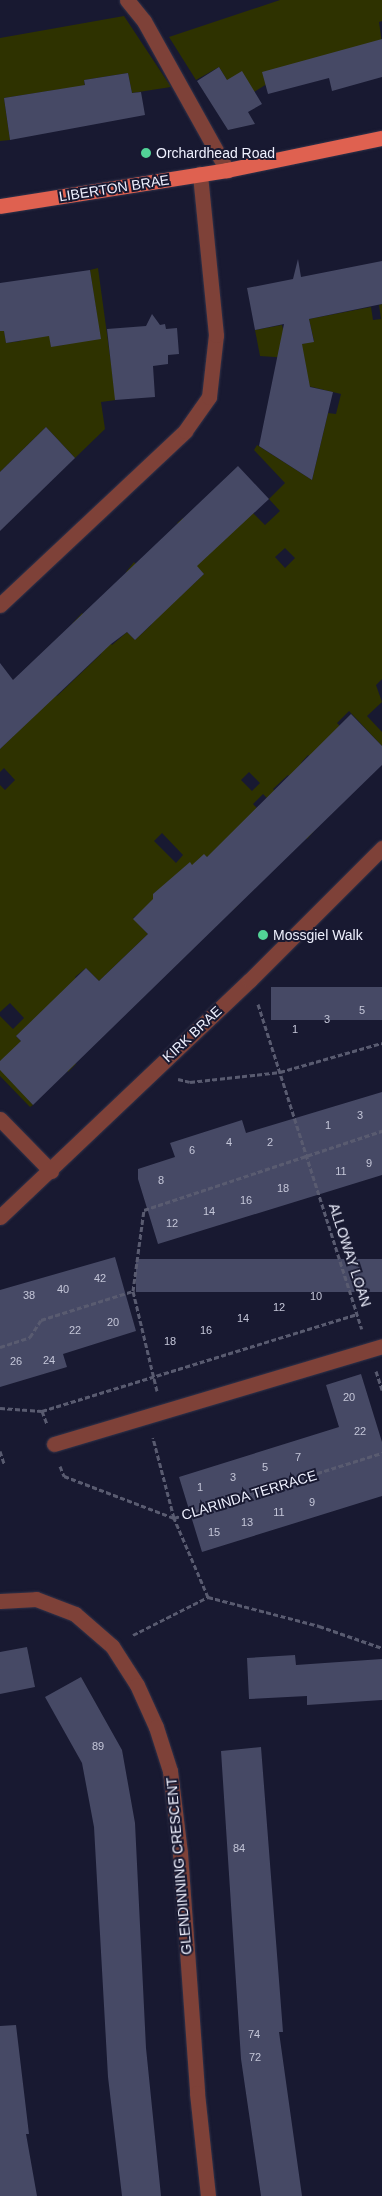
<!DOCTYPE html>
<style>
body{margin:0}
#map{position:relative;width:382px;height:2196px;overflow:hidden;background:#181931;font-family:Helvetica,sans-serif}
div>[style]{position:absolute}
.green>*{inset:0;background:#2e3200}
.building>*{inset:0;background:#464965;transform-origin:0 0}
.path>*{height:3px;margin-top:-1.5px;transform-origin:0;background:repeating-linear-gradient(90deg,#595b70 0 5px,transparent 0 7.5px)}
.roads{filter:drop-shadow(0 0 1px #32334a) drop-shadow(0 0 1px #32334a)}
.service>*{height:15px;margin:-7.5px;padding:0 7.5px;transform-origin:7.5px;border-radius:7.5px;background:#7e4138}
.minor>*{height:15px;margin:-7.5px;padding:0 7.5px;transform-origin:7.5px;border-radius:7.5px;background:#7e4138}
.tertiary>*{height:15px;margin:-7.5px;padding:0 7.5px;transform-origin:7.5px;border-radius:7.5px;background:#7e4138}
.primary>*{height:15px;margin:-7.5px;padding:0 7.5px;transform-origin:7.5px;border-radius:7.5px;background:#df6150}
.dots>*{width:14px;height:14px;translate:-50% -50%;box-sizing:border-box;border:2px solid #181931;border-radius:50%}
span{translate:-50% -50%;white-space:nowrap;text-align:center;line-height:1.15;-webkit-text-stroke:4px #181931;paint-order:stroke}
.number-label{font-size:11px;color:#c4c6d8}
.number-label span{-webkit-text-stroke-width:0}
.poi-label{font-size:14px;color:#eef0fe}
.left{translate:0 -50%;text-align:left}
.street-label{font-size:14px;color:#eef0fe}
</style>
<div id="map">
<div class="green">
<div style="clip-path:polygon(280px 0,382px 0,382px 21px,379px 22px,382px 43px,304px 61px,254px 92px,227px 80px,219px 67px,196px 80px,169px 37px)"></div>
<div style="clip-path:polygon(124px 16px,171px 87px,132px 93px,128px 73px,84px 80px,86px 94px,62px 89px,4px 98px,10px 140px,0 141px,0 38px)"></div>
<div style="clip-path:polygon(98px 268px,116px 400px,101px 402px,105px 429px,75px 458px,46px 427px,0 472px,0 331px,4px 331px,6px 343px,21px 341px,20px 328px,48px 324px,51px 346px,64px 345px,97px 317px,90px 270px)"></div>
<div style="clip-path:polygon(evenodd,382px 304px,382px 679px,376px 685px,382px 702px,367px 716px,382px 732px,382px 746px,349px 711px,337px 723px,348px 734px,349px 797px,308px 755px,301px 763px,312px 774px,299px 787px,288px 775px,273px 789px,314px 831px,307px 839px,263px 794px,253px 804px,267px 819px,245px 839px,196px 862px,238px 905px,234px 909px,193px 866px,153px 894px,154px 903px,133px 918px,148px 934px,99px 981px,86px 968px,75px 977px,117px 1021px,39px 1025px,76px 1064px,68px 1072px,26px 1027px,16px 1036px,29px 1050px,0 1061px,0 1016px,13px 1029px,24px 1018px,10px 1003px,0 1012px,0 785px,5px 790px,15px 780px,4px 768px,0 772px,0 749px,41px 709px,28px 666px,57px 696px,101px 654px,72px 624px,82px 613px,112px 645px,127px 632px,135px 640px,151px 625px,156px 604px,126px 572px,134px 562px,173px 603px,204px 574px,195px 565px,207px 554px,177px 523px,183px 518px,197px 534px,253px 513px,265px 525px,280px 511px,269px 499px,285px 483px,254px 450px,257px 445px,312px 480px,328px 413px,336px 414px,341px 394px,275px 378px,302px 344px,314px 341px,309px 319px,371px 307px,373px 320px,381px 319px,379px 305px,382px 304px,285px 548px,295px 558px,285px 568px,275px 557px,285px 548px,382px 304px,249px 772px,260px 783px,252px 791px,241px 780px,249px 772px,382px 304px,162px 833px,183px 855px,176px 863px,154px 841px,162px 833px)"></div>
<div style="clip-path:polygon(282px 325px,289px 358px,260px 356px,255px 330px)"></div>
<div style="clip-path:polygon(0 1067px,33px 1105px,30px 1107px,0 1076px)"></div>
</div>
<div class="building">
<div style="clip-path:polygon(382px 39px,382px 77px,332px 91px,329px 78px,268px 94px,262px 72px)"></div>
<div style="clip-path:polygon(219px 67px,227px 80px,242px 71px,262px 104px,248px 112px,255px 124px,228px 130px,197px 81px)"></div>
<div style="clip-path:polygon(128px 73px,132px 93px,141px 92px,145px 115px,10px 140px,4px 98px,85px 85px,84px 80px)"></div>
<div style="clip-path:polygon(298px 259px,301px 277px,382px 261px,382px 304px,309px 319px,314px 342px,302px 344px,310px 387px,333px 392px,312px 480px,259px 446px,284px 324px,255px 330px,247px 288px,293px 279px)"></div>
<div style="clip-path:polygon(90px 270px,101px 339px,51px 347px,49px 336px,6px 343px,4px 331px,0 331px,0 283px)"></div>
<div style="clip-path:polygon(152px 314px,160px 325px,165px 324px,166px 329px,177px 328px,179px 354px,168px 355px,168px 364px,153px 366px,155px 397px,115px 400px,107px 329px,146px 326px)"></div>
<div style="clip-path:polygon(46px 427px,75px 458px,0 531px,0 472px)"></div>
<div style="clip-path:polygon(238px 466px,269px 499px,197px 566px,204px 574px,135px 640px,127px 632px,111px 644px,0 749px,0 663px,13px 680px)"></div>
<div style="clip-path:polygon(351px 714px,382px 746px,382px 765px,33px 1105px,0 1070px,0 1061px,21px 1041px,16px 1036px,86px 968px,99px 981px,148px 934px,133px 919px,153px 899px,153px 894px,190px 862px,192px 865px,204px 854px,207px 857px)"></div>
<div style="left:382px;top:987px;width:33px;height:111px;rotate:90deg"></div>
<div style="clip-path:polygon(382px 1092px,382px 1175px,158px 1244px,138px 1179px,138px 1169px,175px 1157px,170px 1143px,242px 1120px,246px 1133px)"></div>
<div style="clip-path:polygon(115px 1257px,136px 1331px,63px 1354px,67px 1367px,0 1387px,0 1290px)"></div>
<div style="left:382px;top:1259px;width:33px;height:246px;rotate:90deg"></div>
<div style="clip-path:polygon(361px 1374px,382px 1442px,382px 1496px,202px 1552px,179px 1477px,339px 1427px,326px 1385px)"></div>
<div style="clip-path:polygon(27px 1647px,35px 1687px,0 1694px,0 1652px)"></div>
<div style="clip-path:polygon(295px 1655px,296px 1665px,382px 1659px,382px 1700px,307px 1705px,307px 1696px,249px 1699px,247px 1658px)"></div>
<div style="clip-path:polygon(81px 1677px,122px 1750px,135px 1823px,146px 2048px,161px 2196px,122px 2196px,108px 2077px,94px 1827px,82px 1763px,45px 1697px)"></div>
<div style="clip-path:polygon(261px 1747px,283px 2032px,279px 2032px,302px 2196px,261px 2196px,241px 2059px,221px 1751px)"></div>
<div style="clip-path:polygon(16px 2025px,29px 2134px,26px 2134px,37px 2196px,0 2196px,0 2026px)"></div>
</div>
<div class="path">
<div style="left:258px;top:1004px;width:341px;rotate:72.3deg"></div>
<div style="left:178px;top:1079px;width:12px;rotate:14deg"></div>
<div style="left:190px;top:1082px;width:91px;rotate:-6.3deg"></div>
<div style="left:280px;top:1072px;width:106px;rotate:-15.9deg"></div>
<div style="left:0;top:1347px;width:32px;rotate:-18deg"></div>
<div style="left:30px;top:1337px;width:20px;rotate:-57deg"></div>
<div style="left:41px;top:1320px;width:96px;rotate:-17.5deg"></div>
<div style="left:376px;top:1371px;width:20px;rotate:72deg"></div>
<div style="left:157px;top:1391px;width:103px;rotate:-103.5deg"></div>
<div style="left:133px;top:1291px;width:82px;rotate:-82.3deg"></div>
<div style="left:144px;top:1210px;width:251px;rotate:-18.4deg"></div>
<div style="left:0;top:1408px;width:42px;rotate:4.1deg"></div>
<div style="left:42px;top:1411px;width:330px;rotate:-17.1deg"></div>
<div style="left:42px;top:1411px;width:14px;rotate:69deg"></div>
<div style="left:0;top:1451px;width:13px;rotate:72deg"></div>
<div style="left:60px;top:1466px;width:11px;rotate:68deg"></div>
<div style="left:64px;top:1476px;width:118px;rotate:20.9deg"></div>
<div style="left:174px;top:1518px;width:218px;rotate:-17.4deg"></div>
<div style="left:208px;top:1597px;width:115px;rotate:14.6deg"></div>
<div style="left:319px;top:1626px;width:67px;rotate:19.2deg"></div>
<div style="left:133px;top:1635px;width:84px;rotate:-26.9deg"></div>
<div style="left:208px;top:1597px;width:86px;rotate:-113.3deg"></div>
<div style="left:174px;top:1518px;width:83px;rotate:-104.7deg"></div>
</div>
<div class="roads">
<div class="service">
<div style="left:127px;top:0;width:27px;rotate:51deg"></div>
<div style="left:144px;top:21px;width:171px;rotate:60.9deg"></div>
</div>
<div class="minor">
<div style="left:0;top:605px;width:254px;rotate:-43.2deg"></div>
<div style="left:185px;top:431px;width:42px;rotate:-54.8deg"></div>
<div style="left:209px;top:397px;width:62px;rotate:-83.6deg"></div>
<div style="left:216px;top:335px;width:162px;rotate:-95.7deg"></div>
<div style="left:0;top:1119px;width:73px;rotate:45.6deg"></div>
<div style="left:54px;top:1444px;width:342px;rotate:-16.6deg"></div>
<div style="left:0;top:1601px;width:36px;rotate:-3deg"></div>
<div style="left:36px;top:1599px;width:42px;rotate:21deg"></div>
<div style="left:75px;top:1614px;width:49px;rotate:40.9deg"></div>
<div style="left:112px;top:1646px;width:46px;rotate:57.3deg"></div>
<div style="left:137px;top:1685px;width:46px;rotate:65.7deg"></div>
<div style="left:156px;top:1727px;width:46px;rotate:72.3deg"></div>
<div style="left:170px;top:1771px;width:83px;rotate:83deg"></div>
<div style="left:180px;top:1853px;width:241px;rotate:85.9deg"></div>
<div style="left:197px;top:2093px;width:104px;rotate:83.9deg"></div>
</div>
<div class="tertiary">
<div style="left:0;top:1217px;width:344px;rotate:-43.5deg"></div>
<div style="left:250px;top:980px;width:187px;rotate:-45deg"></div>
</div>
<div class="primary">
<div style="left:0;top:206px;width:230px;rotate:-9deg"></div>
<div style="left:227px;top:170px;width:158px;rotate:-11.7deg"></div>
</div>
</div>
<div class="dots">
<div style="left:146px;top:153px;background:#52d397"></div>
<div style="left:263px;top:935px;background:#52d397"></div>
</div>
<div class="number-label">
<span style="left:362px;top:1010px">5</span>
<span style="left:327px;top:1019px">3</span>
<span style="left:295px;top:1029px">1</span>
<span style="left:360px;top:1115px">3</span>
<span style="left:328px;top:1125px">1</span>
<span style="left:229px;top:1142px">4</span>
<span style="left:270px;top:1142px">2</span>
<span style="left:192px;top:1150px">6</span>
<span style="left:369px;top:1163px">9</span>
<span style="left:341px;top:1171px">11</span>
<span style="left:161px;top:1180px">8</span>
<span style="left:283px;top:1188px">18</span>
<span style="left:246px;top:1200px">16</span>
<span style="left:209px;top:1211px">14</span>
<span style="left:172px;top:1223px">12</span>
<span style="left:100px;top:1278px">42</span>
<span style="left:63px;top:1289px">40</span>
<span style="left:29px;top:1295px">38</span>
<span style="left:316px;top:1296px">10</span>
<span style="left:279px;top:1307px">12</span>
<span style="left:243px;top:1318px">14</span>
<span style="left:113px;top:1322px">20</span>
<span style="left:75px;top:1330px">22</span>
<span style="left:206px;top:1330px">16</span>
<span style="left:170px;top:1341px">18</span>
<span style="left:49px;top:1360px">24</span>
<span style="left:16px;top:1361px">26</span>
<span style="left:349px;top:1397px">20</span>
<span style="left:360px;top:1431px">22</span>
<span style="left:298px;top:1457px">7</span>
<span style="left:265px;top:1467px">5</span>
<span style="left:233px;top:1477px">3</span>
<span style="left:200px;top:1487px">1</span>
<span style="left:312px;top:1502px">9</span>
<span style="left:279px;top:1512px">11</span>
<span style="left:247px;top:1522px">13</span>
<span style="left:214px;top:1532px">15</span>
<span style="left:98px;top:1746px">89</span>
<span style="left:239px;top:1848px">84</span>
<span style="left:254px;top:2034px">74</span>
<span style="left:255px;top:2057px">72</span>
</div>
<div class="poi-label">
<span class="left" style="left:156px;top:153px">Orchardhead Road</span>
<span class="left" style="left:273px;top:935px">Mossgiel Walk</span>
</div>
<div class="street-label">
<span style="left:114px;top:188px;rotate:-9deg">LIBERTON BRAE</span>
<span style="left:192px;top:1034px;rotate:-43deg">KIRK BRAE</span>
<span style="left:350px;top:1255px;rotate:72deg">ALLOWAY LOAN</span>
<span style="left:249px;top:1495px;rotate:-17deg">CLARINDA TERRACE</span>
<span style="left:179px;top:1866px;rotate:-95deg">GLENDINNING CRESCENT</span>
</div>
</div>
